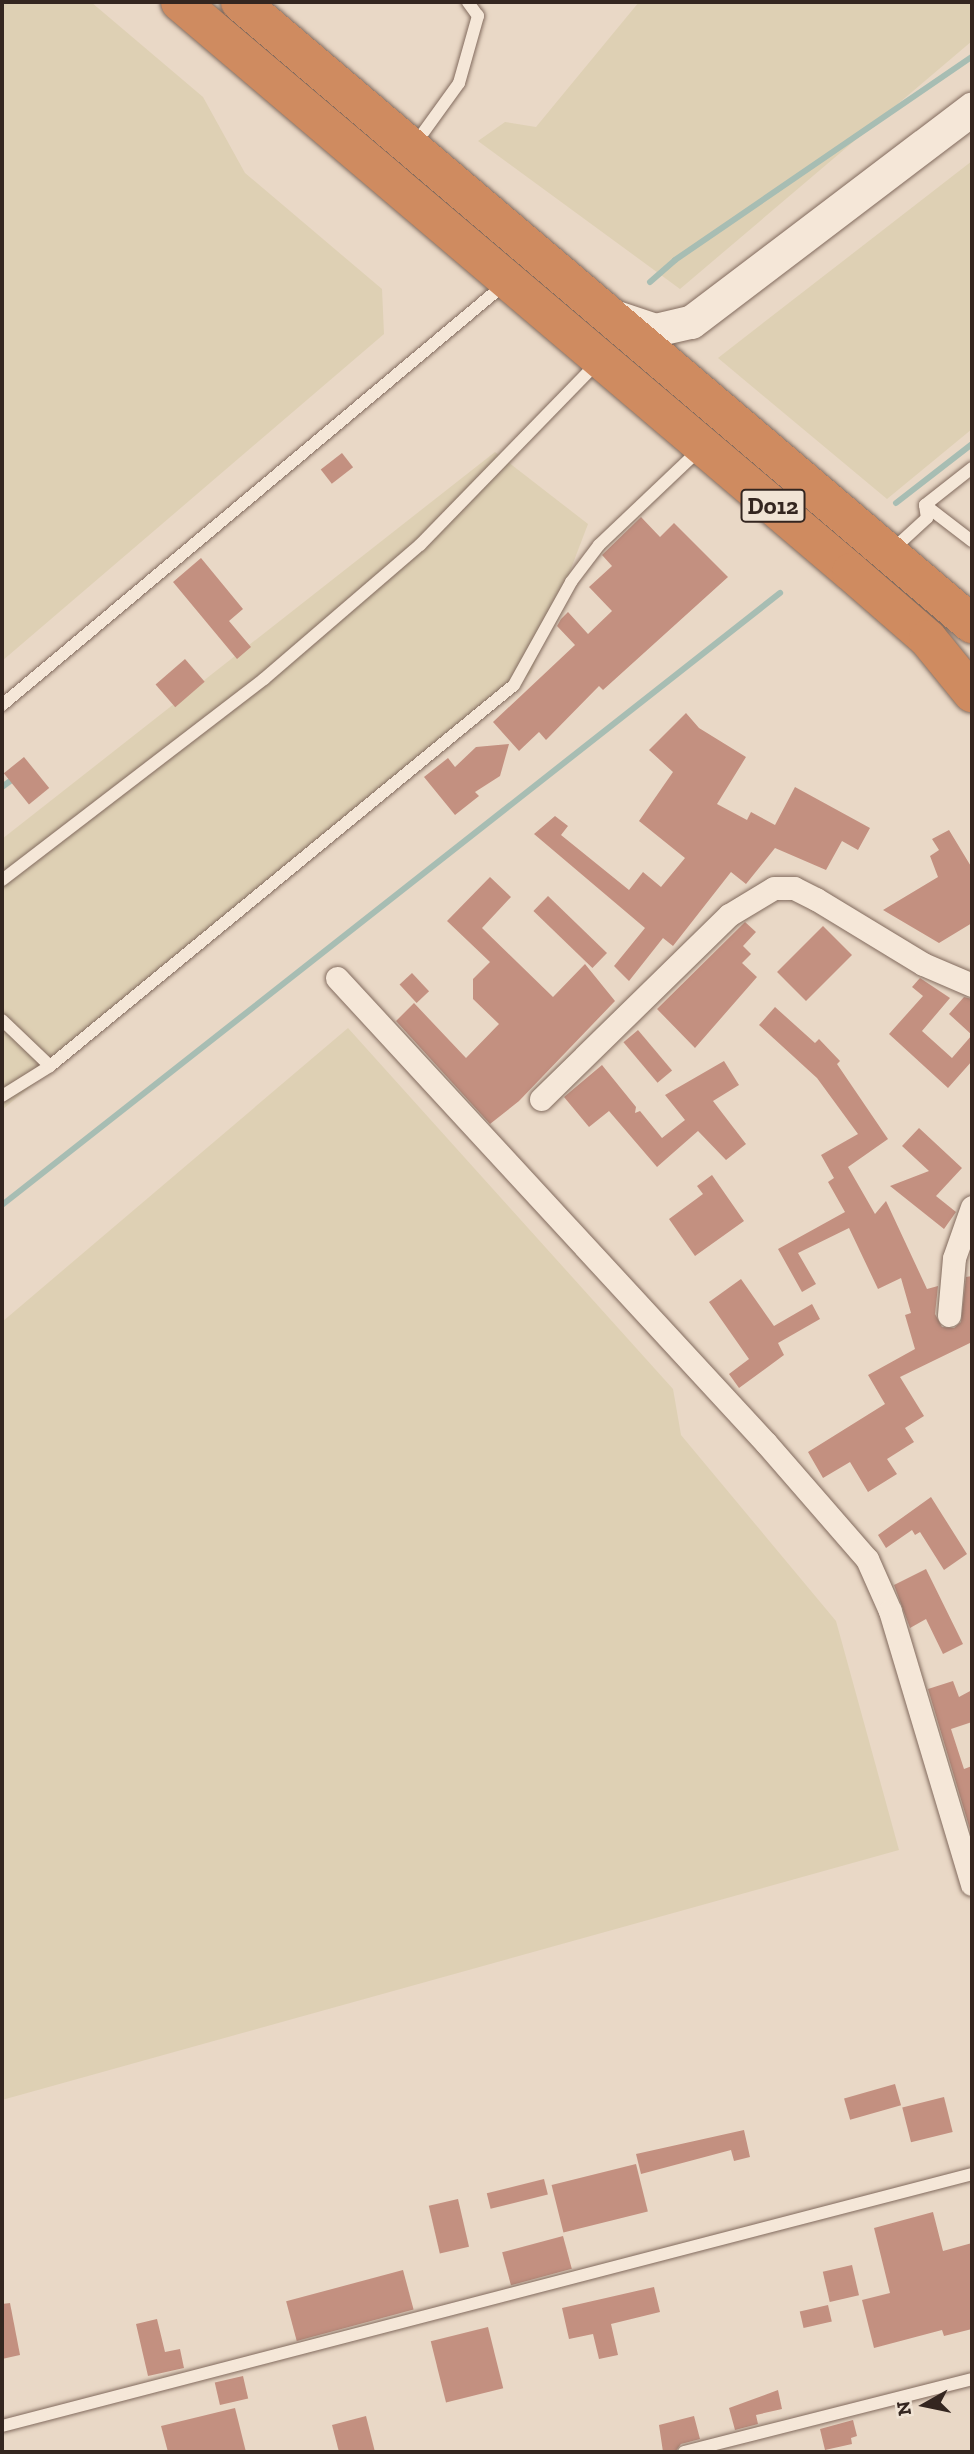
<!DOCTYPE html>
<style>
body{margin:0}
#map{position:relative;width:974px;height:2454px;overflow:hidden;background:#e9d8c6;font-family:"Zilla Slab",serif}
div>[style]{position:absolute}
.farmland>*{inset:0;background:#ded0b4}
.stream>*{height:6px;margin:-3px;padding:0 3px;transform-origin:3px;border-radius:3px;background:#a7bdb3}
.building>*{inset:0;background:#c39080;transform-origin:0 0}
.roads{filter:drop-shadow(0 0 2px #826b5e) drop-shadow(0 0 2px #826b5e)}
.lane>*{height:12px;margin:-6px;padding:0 6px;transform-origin:6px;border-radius:6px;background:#f5e7d8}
.street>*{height:23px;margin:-11.5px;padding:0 11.5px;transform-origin:11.5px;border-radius:11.5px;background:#f5e7d8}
.secondary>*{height:33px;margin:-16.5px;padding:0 16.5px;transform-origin:16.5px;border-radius:16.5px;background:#f5e7d8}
.highway>*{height:38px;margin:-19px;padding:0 19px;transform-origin:19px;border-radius:19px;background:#cf8b60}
span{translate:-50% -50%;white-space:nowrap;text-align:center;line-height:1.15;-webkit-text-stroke:5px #f1e4d5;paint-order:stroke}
.shield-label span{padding:2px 5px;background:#f1e4d5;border:2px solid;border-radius:5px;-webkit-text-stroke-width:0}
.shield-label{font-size:23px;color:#342620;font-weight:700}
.frame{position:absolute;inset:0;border:4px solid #342620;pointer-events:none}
.north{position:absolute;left:890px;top:2370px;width:70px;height:70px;-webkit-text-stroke:5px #f1e4d5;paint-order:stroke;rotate:261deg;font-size:19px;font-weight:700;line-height:28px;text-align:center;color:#342620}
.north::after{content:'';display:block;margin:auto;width:24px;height:32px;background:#342620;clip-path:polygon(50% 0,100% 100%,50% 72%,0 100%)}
</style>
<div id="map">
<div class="farmland">
<div style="clip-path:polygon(2px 2px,91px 2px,203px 97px,245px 173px,382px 289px,384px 334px,2px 661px)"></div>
<div style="clip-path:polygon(639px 2px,972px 2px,972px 41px,680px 289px,478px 141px,505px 122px,536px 127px)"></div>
<div style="clip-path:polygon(972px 161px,972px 429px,887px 499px,718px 358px)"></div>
<div style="clip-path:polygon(495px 452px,588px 524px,531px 673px,2px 1110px,2px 839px)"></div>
<div style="clip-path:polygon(348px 1028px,673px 1389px,681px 1435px,836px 1621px,899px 1850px,2px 2100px,2px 1322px)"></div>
</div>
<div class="stream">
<div style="left:650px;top:282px;width:33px;rotate:-41deg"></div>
<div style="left:675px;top:260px;width:360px;rotate:-34.4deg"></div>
<div style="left:896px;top:503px;width:96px;rotate:-37.8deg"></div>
<div style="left:2px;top:787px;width:19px;rotate:-36deg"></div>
<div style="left:2px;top:1205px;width:990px;rotate:-38.19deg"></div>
</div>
<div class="building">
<div style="left:342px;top:453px;width:18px;height:27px;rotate:52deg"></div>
<div style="clip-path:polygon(641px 517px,660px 537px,674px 523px,728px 577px,603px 690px,599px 686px,546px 740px,539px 732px,519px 751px,493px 722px,575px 645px,557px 626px,561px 619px,568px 612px,588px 634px,612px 611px,589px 587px,612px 566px,602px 555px)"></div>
<div style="clip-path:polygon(201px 558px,243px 609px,229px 621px,251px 647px,237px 659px,173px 582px)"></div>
<div style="left:185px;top:659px;width:30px;height:39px;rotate:49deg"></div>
<div style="clip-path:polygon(686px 713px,699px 728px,746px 757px,717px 804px,747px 820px,751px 812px,775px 825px,795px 787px,870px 828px,858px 850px,842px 841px,826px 870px,775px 848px,746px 884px,731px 872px,673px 946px,663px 938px,629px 981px,614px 966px,645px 928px,534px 834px,555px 816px,568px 826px,561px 835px,629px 890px,643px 872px,661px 887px,685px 858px,639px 821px,673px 772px,649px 750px)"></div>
<div style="clip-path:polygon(509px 744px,500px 776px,475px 792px,479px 796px,455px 815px,424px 777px,448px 758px,455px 767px,476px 747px)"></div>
<div style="left:24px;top:757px;width:40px;height:26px;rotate:51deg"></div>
<div style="clip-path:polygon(949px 830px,972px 868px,972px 923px,939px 943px,883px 910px,938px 877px,930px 856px,939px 850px,932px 839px)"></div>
<div style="clip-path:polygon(490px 877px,511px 897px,482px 928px,553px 997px,585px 964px,615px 1001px,519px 1101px,490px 1124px,396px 1021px,414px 1003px,466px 1058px,499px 1024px,473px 999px,473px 979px,490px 962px,447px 921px)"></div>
<div style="left:548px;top:896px;width:82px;height:21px;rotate:44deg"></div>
<div style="clip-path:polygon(745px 922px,756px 932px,743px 946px,751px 954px,742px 963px,757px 977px,695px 1048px,657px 1009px)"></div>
<div style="left:823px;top:926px;width:41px;height:65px;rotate:45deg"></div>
<div style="left:412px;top:973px;width:25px;height:17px;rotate:47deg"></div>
<div style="clip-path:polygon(920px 978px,950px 998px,922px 1031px,952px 1058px,972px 1035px,949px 1014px,964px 997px,972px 999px,972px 1061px,948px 1088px,889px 1034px,923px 996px,912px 987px)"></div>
<div style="clip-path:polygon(775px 1007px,815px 1043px,819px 1039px,840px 1061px,837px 1064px,888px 1139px,848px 1167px,875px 1214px,886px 1201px,927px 1289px,938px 1286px,935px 1314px,942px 1327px,954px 1328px,961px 1322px,966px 1277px,972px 1276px,972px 1342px,900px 1377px,924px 1416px,905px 1428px,914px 1442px,887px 1459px,897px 1474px,868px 1492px,850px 1462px,823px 1478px,808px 1452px,885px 1404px,868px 1375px,915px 1349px,905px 1315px,911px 1313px,901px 1278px,878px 1289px,849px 1228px,798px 1253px,816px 1284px,802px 1292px,778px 1249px,845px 1212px,828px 1182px,834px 1178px,821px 1155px,858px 1134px,817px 1078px,759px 1025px)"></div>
<div style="left:638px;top:1030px;width:53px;height:19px;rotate:50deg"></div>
<div style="clip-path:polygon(724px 1061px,739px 1085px,713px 1101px,746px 1144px,726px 1160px,698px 1131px,657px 1167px,609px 1111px,589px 1127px,564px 1097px,602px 1065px,636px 1107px,635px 1113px,640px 1111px,662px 1138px,685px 1120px,665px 1095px)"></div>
<div style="clip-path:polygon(919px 1128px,962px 1168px,936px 1196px,956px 1212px,944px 1229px,890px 1186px,929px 1171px,902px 1146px)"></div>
<div style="clip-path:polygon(712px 1175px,744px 1221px,695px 1256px,669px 1219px,703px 1194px,697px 1186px)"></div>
<div style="clip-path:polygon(741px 1279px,774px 1326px,812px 1304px,820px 1319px,778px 1343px,784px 1355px,739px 1388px,729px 1374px,749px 1359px,709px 1302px)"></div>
<div style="clip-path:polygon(931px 1497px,967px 1554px,944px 1570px,920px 1532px,915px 1535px,912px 1530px,886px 1548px,878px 1535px)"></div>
<div style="clip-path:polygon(926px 1569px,963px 1644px,943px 1654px,926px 1619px,910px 1628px,894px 1585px)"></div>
<div style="clip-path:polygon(953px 1681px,959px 1697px,972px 1690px,972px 1722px,951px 1729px,964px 1769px,972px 1766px,971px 1833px,928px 1689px)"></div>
<div style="left:895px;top:2084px;width:22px;height:53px;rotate:74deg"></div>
<div style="left:944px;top:2097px;width:36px;height:43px;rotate:76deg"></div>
<div style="clip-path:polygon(744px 2130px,750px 2157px,734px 2161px,731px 2150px,641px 2174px,636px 2154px)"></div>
<div style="left:636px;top:2164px;width:49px;height:87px;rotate:76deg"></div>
<div style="left:544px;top:2179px;width:16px;height:59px;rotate:76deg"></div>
<div style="left:458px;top:2199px;width:49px;height:30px;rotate:77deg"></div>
<div style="clip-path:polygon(933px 2212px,943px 2251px,972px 2243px,972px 2329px,944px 2336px,942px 2330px,874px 2348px,862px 2300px,890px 2293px,874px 2228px)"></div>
<div style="left:563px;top:2236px;width:34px;height:63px;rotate:75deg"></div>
<div style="left:852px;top:2265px;width:31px;height:30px;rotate:77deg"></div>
<div style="left:403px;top:2270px;width:41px;height:121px;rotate:75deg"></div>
<div style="clip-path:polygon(654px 2287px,660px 2312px,611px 2324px,618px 2355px,599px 2359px,593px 2334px,569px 2339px,562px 2308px)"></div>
<div style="clip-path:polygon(10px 2303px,20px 2355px,2px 2359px,2px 2304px)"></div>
<div style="left:828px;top:2305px;width:17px;height:29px;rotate:77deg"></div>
<div style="clip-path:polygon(157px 2319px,165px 2352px,180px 2349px,184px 2368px,148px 2376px,136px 2324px)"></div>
<div style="left:488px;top:2327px;width:63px;height:59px;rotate:76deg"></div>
<div style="left:243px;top:2376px;width:23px;height:29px;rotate:77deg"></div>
<div style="clip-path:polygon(778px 2390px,782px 2409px,756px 2415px,758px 2424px,735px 2430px,729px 2408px)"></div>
<div style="clip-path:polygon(235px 2408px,246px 2452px,168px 2452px,161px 2426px)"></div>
<div style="clip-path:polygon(366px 2416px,375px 2452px,339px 2452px,332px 2425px)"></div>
<div style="clip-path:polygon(694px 2416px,700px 2439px,681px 2444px,675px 2452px,663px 2452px,659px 2425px)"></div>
<div style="clip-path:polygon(853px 2420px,857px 2436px,851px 2438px,852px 2444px,825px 2450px,820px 2429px)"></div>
</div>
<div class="roads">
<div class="lane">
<div style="left:415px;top:144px;width:75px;rotate:-54.2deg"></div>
<div style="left:459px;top:83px;width:70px;rotate:-74.2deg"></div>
<div style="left:478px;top:16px;width:17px;rotate:-126deg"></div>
<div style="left:925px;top:505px;width:60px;rotate:-38.2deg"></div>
<div style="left:925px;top:505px;width:59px;rotate:37.5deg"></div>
<div style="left:891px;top:551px;width:49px;rotate:-42.5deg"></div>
<div style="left:927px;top:518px;width:13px;rotate:-99deg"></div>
<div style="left:2px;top:705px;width:657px;rotate:-39.94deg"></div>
<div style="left:2px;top:880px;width:330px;rotate:-37.5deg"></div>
<div style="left:264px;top:679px;width:206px;rotate:-40.7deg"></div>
<div style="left:420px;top:545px;width:255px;rotate:-45.8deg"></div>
<div style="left:2px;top:1020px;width:66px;rotate:43.8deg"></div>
<div style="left:2px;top:1096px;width:57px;rotate:-32deg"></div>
<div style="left:50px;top:1066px;width:600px;rotate:-39.39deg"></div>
<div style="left:514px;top:685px;width:118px;rotate:-61deg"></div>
<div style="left:571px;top:582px;width:46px;rotate:-52.9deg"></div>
<div style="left:599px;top:545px;width:139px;rotate:-43.5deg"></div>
<div style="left:2px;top:2426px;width:1002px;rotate:-14.56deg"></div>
<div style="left:684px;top:2452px;width:297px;rotate:-14.2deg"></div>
</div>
<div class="street">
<div style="left:337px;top:978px;width:633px;rotate:47.31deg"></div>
<div style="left:766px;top:1443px;width:154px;rotate:49deg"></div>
<div style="left:867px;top:1559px;width:57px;rotate:66.1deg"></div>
<div style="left:890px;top:1611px;width:285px;rotate:73.3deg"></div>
<div style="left:541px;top:1099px;width:263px;rotate:-44.4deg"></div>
<div style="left:729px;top:915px;width:52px;rotate:-31deg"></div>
<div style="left:774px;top:888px;width:20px"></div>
<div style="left:794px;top:888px;width:25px;rotate:27deg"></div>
<div style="left:816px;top:899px;width:125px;rotate:31.3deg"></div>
<div style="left:923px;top:964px;width:53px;rotate:23.2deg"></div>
<div style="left:949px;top:1315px;width:57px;rotate:-85deg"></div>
<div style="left:954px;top:1258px;width:54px;rotate:-70.6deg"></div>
</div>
<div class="secondary">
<div style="left:613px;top:316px;width:44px;rotate:18.4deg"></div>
<div style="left:655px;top:330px;width:37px;rotate:-13deg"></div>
<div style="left:691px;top:322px;width:353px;rotate:-37.2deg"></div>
</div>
<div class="highway">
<div style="left:180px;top:2px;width:880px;rotate:40.35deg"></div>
<div style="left:851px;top:572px;width:102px;rotate:41deg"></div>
<div style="left:928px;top:639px;width:70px;rotate:50.8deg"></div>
<div style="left:240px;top:2px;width:961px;rotate:40.36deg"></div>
</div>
</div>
<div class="shield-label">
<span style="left:773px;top:506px">D012</span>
</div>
<div class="frame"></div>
<div class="north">N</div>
</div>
